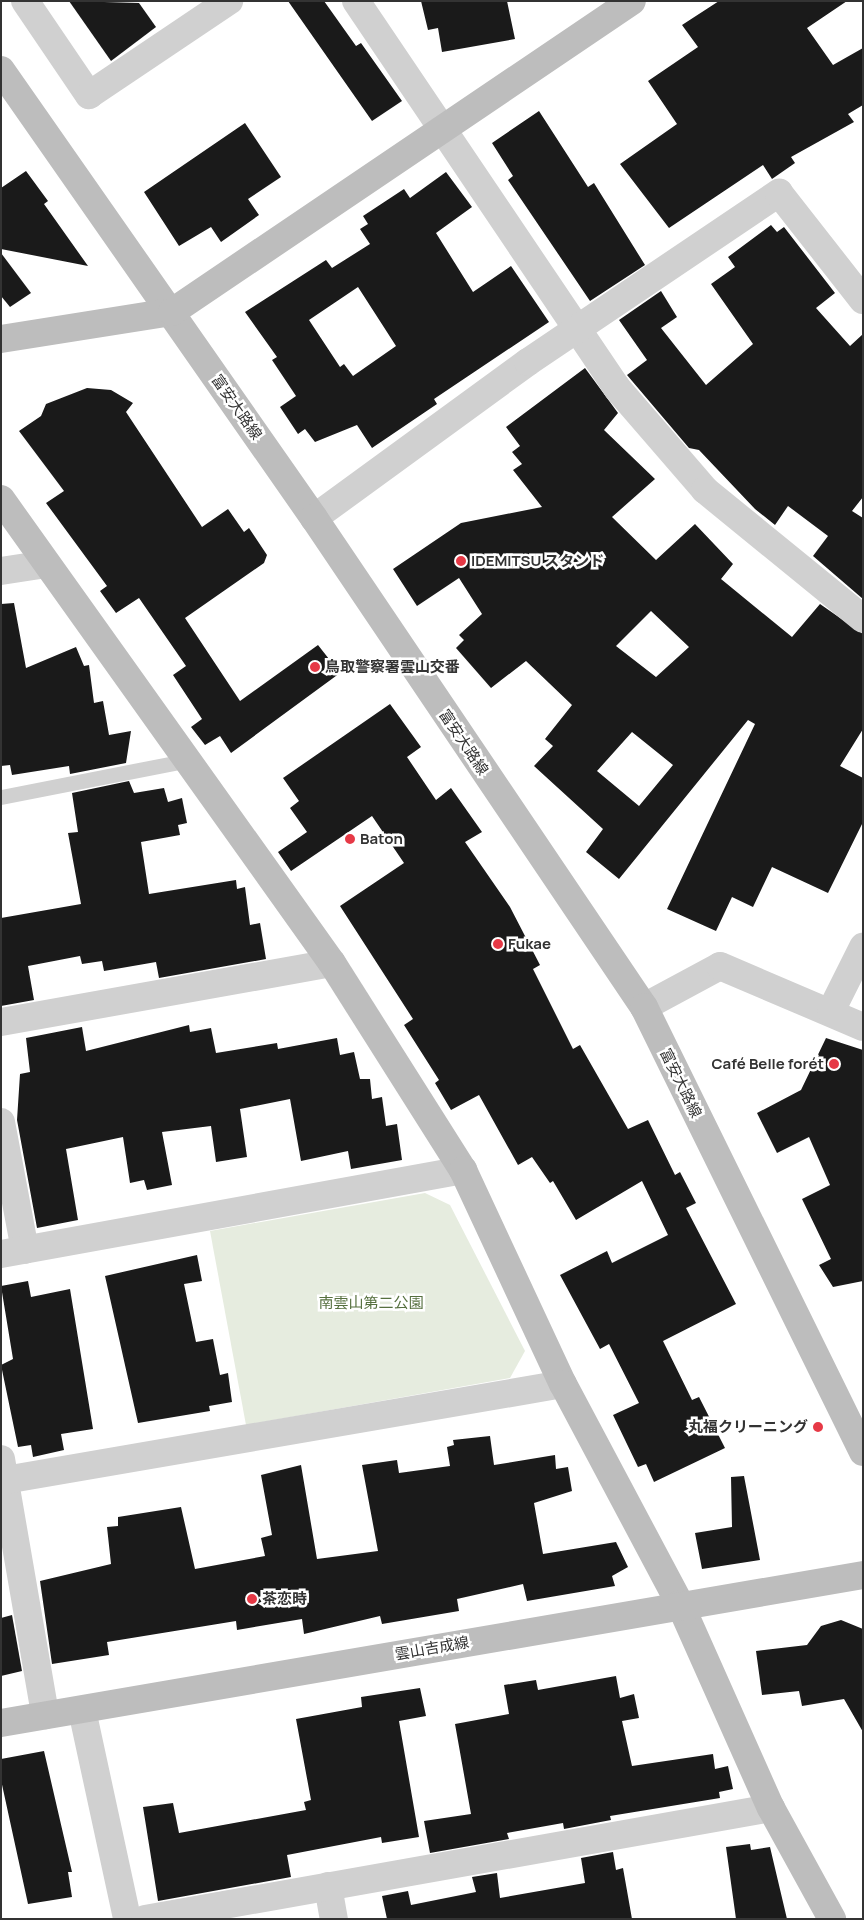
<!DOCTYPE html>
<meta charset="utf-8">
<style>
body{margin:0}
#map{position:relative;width:864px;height:1920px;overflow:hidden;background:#fff;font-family:Manrope,"Noto Sans JP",sans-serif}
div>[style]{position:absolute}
.green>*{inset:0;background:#e6ecdf}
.building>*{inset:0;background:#1a1a1a}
.lane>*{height:15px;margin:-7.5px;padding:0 7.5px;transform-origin:7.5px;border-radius:7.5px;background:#d0d0d0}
.street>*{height:28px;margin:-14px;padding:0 14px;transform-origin:14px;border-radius:14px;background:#d0d0d0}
.secondary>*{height:28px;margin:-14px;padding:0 14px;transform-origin:14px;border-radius:14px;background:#bdbdbd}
.dots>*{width:14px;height:14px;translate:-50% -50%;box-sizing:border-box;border:2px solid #fff;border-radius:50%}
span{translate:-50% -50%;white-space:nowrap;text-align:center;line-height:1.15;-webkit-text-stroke:5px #fff;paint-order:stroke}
.street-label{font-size:15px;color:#333}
.poi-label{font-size:15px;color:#333;font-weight:700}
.left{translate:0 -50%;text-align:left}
.right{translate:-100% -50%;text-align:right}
.park-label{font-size:15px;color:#56703f}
.frame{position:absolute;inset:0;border:2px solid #333;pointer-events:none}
</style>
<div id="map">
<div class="green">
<div style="clip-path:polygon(425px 1193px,450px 1205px,525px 1351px,510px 1378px,246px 1425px,210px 1231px)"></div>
</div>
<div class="building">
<div style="clip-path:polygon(69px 1px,139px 3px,156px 27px,111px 61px)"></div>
<div style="clip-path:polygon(288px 1px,324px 1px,356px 46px,361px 43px,402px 101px,372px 121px)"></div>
<div style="clip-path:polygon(421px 1px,507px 1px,515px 39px,442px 52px,438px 28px,428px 30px)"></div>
<div style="clip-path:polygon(719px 1px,847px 1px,807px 28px,833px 65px,863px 48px,863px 105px,848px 114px,854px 122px,791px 157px,795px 163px,772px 179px,763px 165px,669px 228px,620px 164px,677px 124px,648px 81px,698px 47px,682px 25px)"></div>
<div style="clip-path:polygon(539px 111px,588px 187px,594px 183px,645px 265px,590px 301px,508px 180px,513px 176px,492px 143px)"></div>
<div style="clip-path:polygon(245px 123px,281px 177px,248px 199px,259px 215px,221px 242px,211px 227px,179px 246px,144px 192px)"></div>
<div style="clip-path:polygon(26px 171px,48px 201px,44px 204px,88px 266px,1px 249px,1px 188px)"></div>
<div style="clip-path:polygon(evenodd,446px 172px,472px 207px,436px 233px,473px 292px,511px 266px,549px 322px,434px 399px,437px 404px,372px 448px,357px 425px,315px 442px,305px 429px,298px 434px,280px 407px,296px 396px,272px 360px,277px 357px,245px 312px,326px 260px,332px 268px,370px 244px,360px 229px,368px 224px,363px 216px,404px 189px,410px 198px,446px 172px,358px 287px,396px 346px,353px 376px,344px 364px,340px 367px,309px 320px,358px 287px)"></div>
<div style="clip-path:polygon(771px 225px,777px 232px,784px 227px,835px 293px,816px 308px,850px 346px,863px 334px,863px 497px,852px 511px,863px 518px,863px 599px,813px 556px,828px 536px,788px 506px,775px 525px,755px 509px,699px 450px,689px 448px,627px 375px,647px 360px,619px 320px,661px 291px,677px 317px,661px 328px,706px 385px,753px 344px,711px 284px,735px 267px,728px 257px)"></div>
<div style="clip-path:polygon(1px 253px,31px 293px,10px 307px,1px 296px)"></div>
<div style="clip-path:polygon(evenodd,585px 368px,618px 413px,604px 430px,655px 479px,612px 517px,656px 560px,695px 524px,733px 564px,721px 579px,792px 637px,820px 604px,863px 634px,863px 729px,840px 766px,863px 778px,863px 822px,828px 893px,772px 867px,753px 907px,732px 897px,716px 931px,667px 909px,755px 724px,748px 720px,619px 879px,586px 852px,603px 829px,534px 766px,553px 746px,545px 739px,572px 705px,526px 661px,491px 688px,456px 648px,464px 640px,459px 635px,482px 614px,459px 578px,417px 606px,393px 569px,461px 523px,542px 507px,513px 470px,522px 464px,512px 452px,520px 446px,506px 427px,585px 368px,651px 611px,689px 647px,656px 677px,616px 646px,651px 611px,585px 368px,632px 732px,673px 765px,639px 806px,597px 771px,632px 732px)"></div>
<div style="clip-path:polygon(87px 388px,111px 390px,133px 403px,126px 412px,202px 527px,228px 509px,244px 532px,249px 528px,267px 555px,264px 563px,185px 618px,240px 701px,318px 645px,340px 673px,231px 753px,220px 736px,205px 745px,191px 727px,202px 719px,173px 675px,186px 666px,139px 598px,116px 613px,100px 591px,107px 586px,46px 503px,64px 491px,19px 431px,41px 416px,46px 404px)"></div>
<div style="clip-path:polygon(14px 603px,26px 668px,76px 647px,84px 666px,89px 665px,94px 703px,103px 701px,109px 735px,131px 731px,126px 763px,70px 774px,69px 766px,12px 775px,10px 765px,1px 766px,1px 604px)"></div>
<div style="clip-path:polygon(390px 704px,421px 747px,407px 757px,436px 800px,451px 788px,482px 832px,465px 842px,510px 907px,540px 965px,533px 969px,573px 1049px,580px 1045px,628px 1129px,648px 1120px,675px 1175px,680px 1172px,696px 1203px,686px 1208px,736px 1304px,663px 1341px,692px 1400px,699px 1397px,725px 1448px,654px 1482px,646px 1464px,638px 1467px,613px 1415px,639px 1403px,609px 1344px,600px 1349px,560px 1275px,607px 1251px,612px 1263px,668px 1235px,642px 1181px,576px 1220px,553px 1181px,550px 1183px,532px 1157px,518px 1165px,479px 1095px,451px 1110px,435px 1083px,439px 1080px,404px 1025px,413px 1019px,340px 906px,404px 863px,372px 816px,291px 871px,278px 852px,307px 832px,290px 808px,299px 801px,283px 778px)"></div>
<div style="clip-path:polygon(129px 781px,134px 793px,164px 788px,168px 802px,182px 798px,187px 823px,178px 825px,180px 835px,141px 842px,149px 894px,236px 880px,237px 889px,245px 887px,250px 925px,260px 923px,266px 959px,159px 978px,156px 962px,104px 971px,102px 961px,82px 964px,80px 956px,28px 966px,34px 1000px,1px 1006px,1px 918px,81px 904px,68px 833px,78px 832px,72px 793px)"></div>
<div style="clip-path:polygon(189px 1025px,190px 1032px,211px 1028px,216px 1053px,277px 1043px,278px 1049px,337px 1038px,340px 1055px,354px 1052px,360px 1079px,370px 1079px,372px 1099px,382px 1097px,386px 1126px,397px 1124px,402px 1160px,351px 1169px,348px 1151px,301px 1161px,290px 1099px,240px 1109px,247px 1157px,216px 1162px,211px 1126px,162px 1132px,172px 1185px,147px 1190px,144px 1180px,130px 1183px,123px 1137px,66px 1149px,78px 1220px,37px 1228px,17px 1120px,20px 1074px,30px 1072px,26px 1038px,82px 1027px,86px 1051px)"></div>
<div style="clip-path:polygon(826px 1038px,863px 1050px,863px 1281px,833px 1287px,819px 1265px,831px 1259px,802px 1199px,830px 1185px,809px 1137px,777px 1153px,757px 1113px,801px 1090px)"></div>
<div style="clip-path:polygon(197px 1255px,202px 1281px,184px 1284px,196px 1342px,213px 1339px,220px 1375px,228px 1373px,232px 1402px,209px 1406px,210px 1411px,138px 1423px,105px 1276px)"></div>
<div style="clip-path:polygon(28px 1281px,31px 1297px,70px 1289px,93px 1429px,61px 1434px,64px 1450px,33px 1457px,31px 1445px,18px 1447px,1px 1365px,13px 1359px,1px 1286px)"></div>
<div style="clip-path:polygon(490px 1436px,494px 1465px,555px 1455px,556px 1469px,568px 1467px,572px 1491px,534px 1503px,543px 1554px,616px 1542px,628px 1567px,612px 1576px,615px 1586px,527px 1601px,523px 1584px,457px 1599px,459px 1611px,382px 1624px,380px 1616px,304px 1634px,302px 1619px,237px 1630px,236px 1621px,107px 1642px,109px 1655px,52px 1664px,40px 1581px,111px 1564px,107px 1527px,118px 1526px,118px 1517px,181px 1507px,195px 1569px,265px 1556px,261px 1538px,272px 1535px,261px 1475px,301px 1465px,317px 1559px,378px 1551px,362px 1465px,397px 1460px,399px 1473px,450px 1466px,447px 1447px,454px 1445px,453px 1440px)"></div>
<div style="clip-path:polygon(744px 1476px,760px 1560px,702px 1569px,695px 1533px,732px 1527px,731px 1477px)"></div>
<div style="clip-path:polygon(12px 1615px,22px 1671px,1px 1676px,1px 1618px)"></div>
<div style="clip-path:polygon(841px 1620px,863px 1629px,863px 1732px,844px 1699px,802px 1706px,799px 1691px,762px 1695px,756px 1651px,807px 1645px,821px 1626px)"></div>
<div style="clip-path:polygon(616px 1676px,620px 1698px,634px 1694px,639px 1718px,622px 1721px,632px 1766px,713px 1754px,715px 1769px,728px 1766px,733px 1789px,719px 1792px,720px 1798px,610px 1816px,611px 1820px,564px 1829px,563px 1823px,507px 1833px,509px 1839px,430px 1853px,424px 1821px,471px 1814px,455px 1724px,509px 1714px,504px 1685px,536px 1680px,538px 1690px)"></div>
<div style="clip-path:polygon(420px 1688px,426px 1716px,399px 1721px,419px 1837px,382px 1843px,381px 1837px,287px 1855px,291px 1877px,158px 1901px,143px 1807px,173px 1803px,179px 1833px,306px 1810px,304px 1802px,311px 1800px,296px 1719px,362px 1707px,361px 1697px)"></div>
<div style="clip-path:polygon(44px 1751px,72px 1872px,68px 1872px,72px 1897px,28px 1904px,1px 1780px,1px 1759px)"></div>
<div style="clip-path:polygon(750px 1844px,751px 1850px,770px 1847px,787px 1919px,736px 1919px,726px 1847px)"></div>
<div style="clip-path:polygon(613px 1852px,616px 1870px,623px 1868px,632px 1919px,387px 1919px,382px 1896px,408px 1891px,411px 1905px,476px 1892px,472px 1877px,497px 1873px,500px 1898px,585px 1883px,581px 1858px)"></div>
</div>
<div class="lane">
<div style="left:1px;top:797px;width:187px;rotate:-11.1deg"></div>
</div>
<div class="street">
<div style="left:25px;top:1px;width:114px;rotate:55.8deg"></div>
<div style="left:89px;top:95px;width:169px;rotate:-33.9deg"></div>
<div style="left:356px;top:1px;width:467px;rotate:56deg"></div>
<div style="left:617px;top:388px;width:135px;rotate:49.2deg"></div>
<div style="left:705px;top:490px;width:204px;rotate:39.2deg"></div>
<div style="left:314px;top:518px;width:265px;rotate:-36.1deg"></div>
<div style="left:528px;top:362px;width:303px;rotate:-34deg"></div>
<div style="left:779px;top:193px;width:136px;rotate:51.9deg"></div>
<div style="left:1px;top:571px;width:46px;rotate:-8.8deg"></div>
<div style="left:644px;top:1007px;width:86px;rotate:-28.3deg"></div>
<div style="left:720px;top:966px;width:155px;rotate:23.1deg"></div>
<div style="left:831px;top:1011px;width:72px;rotate:-63.4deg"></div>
<div style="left:1px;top:1022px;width:336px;rotate:-10.1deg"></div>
<div style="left:1px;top:1122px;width:130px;rotate:79.4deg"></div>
<div style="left:1px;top:1254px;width:470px;rotate:-10.3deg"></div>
<div style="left:1px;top:1459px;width:260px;rotate:80.2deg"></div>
<div style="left:5px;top:1480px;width:566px;rotate:-9.76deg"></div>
<div style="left:82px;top:1710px;width:214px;rotate:77.8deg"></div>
<div style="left:328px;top:1886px;width:34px;rotate:80deg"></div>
<div style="left:145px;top:1919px;width:636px;rotate:-10.05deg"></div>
</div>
<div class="secondary">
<div style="left:1px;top:70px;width:547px;rotate:55.06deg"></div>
<div style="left:314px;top:518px;width:590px;rotate:55.99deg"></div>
<div style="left:644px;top:1007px;width:496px;rotate:63.8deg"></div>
<div style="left:1px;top:339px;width:173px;rotate:-9deg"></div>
<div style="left:172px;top:312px;width:555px;rotate:-34.06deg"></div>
<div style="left:1px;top:499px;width:570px;rotate:54.5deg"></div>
<div style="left:332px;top:963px;width:245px;rotate:57.7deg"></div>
<div style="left:463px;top:1170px;width:236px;rotate:65deg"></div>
<div style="left:563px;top:1384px;width:249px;rotate:62deg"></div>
<div style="left:680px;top:1604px;width:223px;rotate:66deg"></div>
<div style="left:771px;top:1808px;width:127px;rotate:61.2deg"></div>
<div style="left:1px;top:1723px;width:875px;rotate:-9.74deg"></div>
</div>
<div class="dots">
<div style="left:461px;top:561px;background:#e63946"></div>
<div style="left:315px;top:667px;background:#e63946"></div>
<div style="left:350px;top:839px;background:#e63946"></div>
<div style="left:498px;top:944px;background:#e63946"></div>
<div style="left:834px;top:1064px;background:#e63946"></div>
<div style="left:818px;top:1427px;background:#e63946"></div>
<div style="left:252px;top:1599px;background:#e63946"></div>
</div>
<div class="street-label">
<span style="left:237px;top:407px;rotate:55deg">富安大路線</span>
<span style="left:464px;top:742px;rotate:56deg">富安大路線</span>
<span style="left:681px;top:1083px;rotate:64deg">富安大路線</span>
<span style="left:432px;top:1648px;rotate:-10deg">雲山吉成線</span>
</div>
<div class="poi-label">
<span class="left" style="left:471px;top:561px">IDEMITSU スタンド</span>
<span class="left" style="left:325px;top:667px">鳥取警察署雲山交番</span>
<span class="left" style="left:360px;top:839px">Baton</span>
<span class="left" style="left:508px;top:944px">Fukae</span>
<span class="right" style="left:824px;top:1064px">Café Belle forét</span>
<span class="right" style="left:808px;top:1427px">丸福クリーニング</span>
<span class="left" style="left:262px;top:1599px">茶恋時</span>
</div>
<div class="park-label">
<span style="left:371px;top:1303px">南雲山第二公園</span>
</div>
<div class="frame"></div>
</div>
